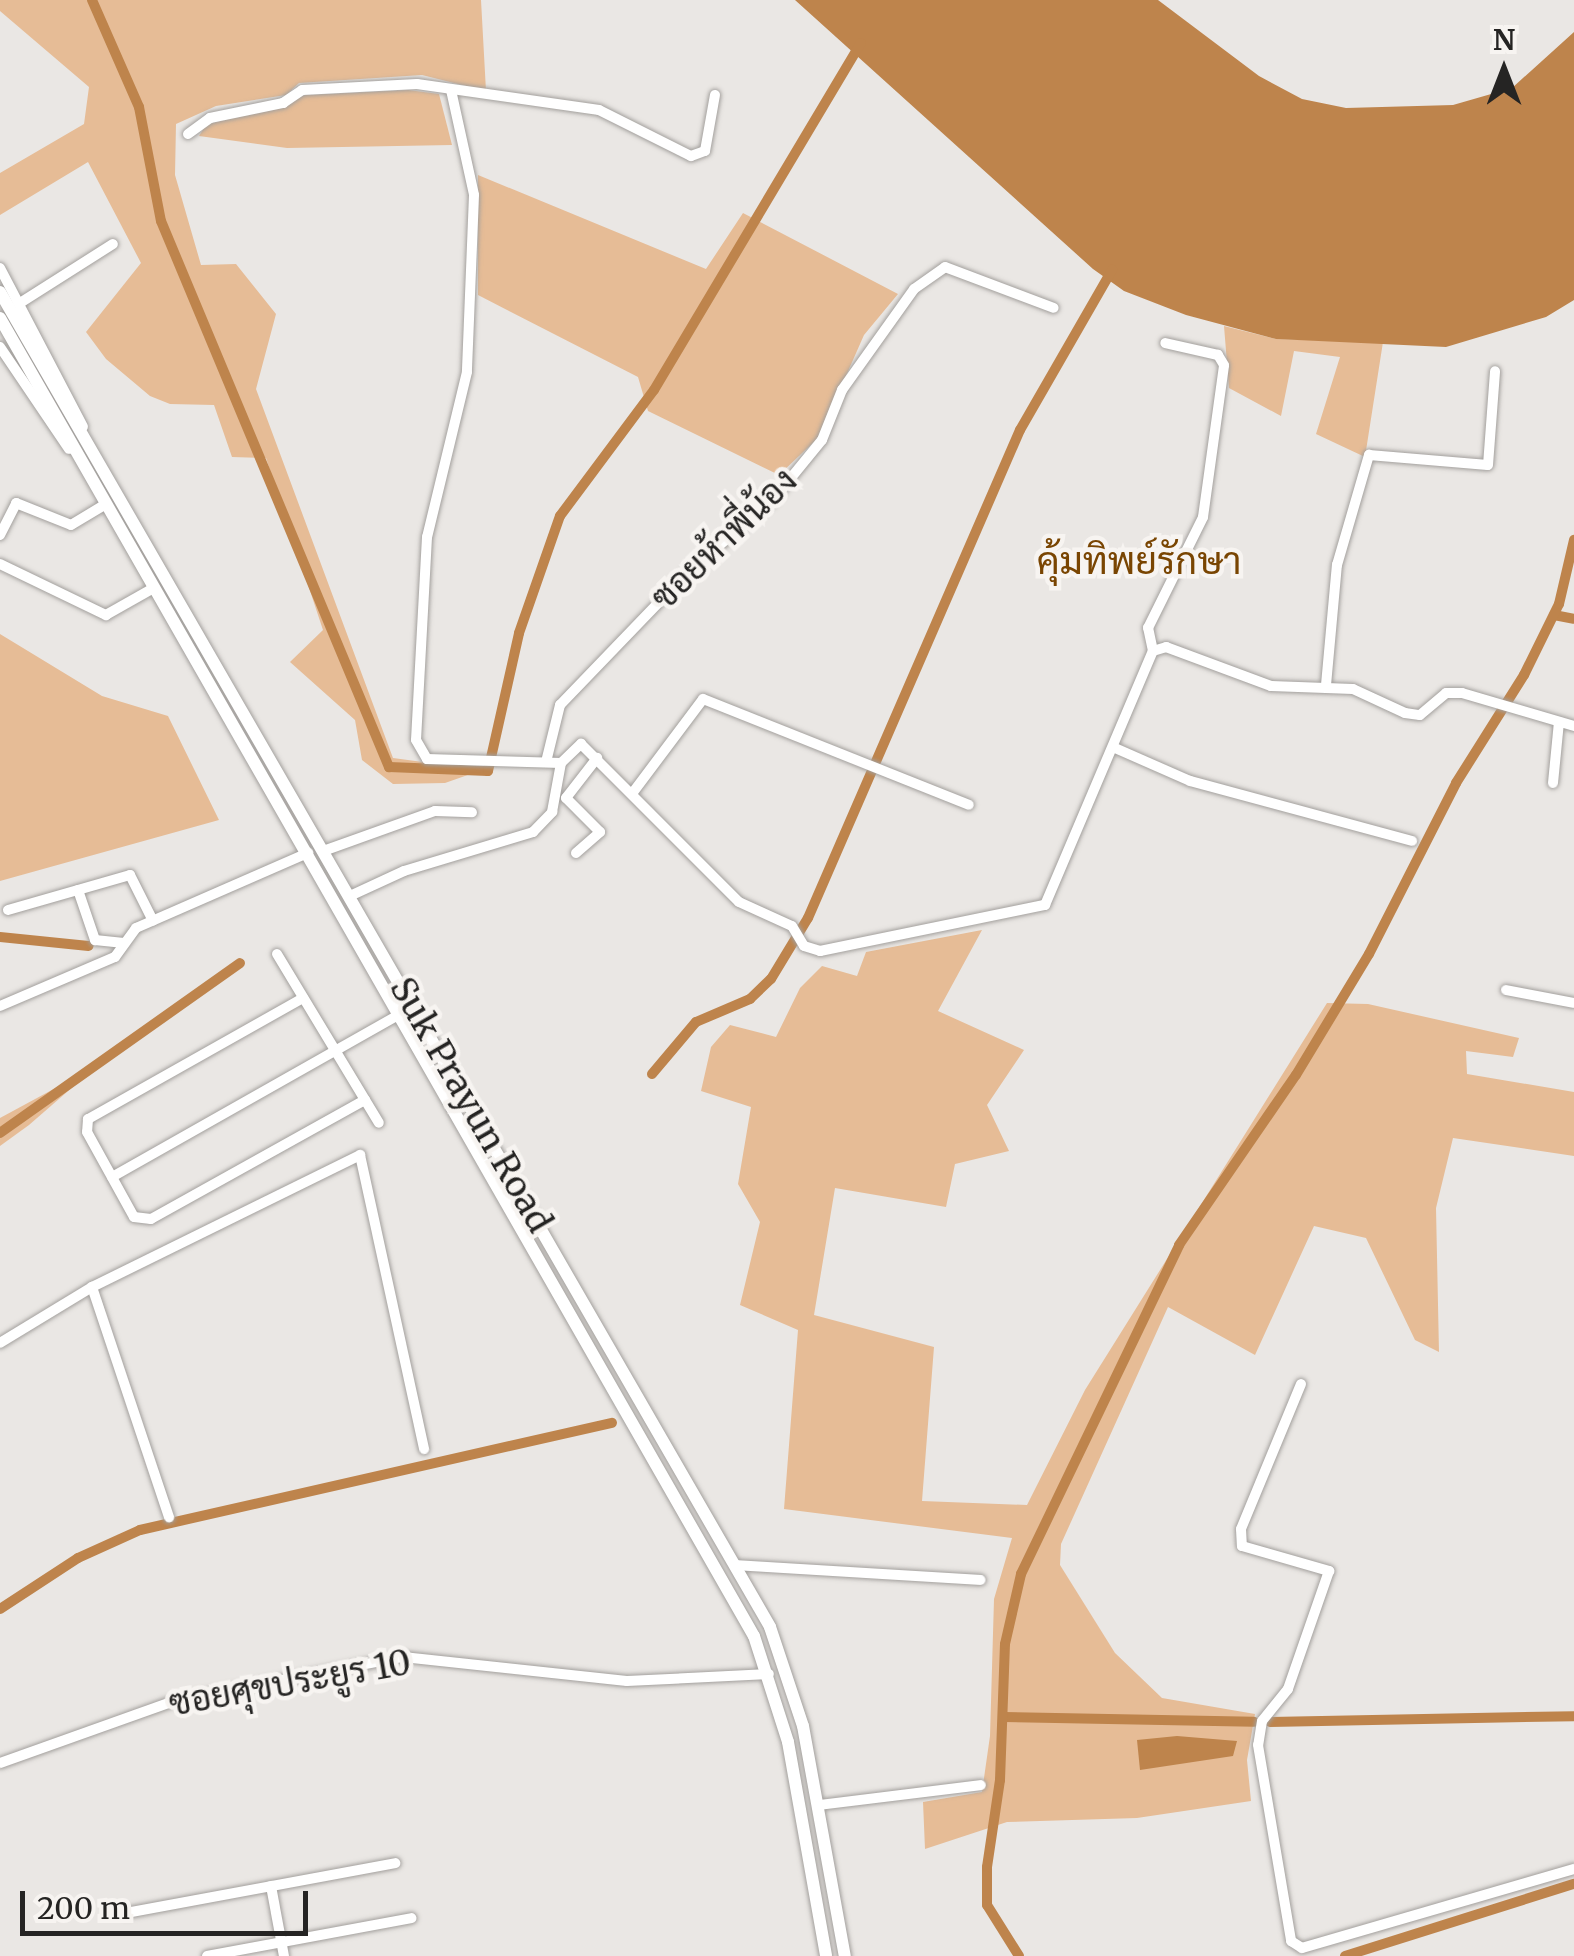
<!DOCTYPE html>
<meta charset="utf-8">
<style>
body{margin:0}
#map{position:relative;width:1574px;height:1956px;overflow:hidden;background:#eae7e4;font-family:Merriweather,Sarabun,serif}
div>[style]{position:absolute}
.green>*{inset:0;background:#e6bc96}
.water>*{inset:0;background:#be844c}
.canal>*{height:10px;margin:-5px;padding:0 5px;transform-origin:5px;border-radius:5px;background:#be844c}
.roads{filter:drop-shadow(0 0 2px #a3a09d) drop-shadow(0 0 2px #a3a09d)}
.minor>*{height:10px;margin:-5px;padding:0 5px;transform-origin:5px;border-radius:5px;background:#fff}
.major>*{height:12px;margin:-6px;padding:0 6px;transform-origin:6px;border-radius:6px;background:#fff}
span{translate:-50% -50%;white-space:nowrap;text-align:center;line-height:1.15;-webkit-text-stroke:9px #f7f4f1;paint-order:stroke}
.street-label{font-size:35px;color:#252423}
.neighbourhood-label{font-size:38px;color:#794502}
.north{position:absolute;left:1454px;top:20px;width:100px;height:100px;-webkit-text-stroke:8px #f7f4f1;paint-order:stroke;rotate:0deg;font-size:28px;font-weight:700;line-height:40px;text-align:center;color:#252423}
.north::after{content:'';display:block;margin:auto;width:35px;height:45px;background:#252423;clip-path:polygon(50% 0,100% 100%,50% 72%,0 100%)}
.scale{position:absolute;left:20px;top:1891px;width:288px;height:45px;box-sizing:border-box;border:5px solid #252423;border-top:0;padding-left:12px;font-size:30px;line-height:35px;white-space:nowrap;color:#252423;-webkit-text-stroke:8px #f7f4f1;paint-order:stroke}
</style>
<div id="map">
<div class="green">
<div style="clip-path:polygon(0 0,481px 0,486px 91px,422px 75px,299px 83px,286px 95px,216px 106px,176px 124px,175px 175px,201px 265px,236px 264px,276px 314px,256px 389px,393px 758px,482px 770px,445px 783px,393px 784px,362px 760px,355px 720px,290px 662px,323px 630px,266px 458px,232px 457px,214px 405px,170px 404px,150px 396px,106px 359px,86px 332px,141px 263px,88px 162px,0 215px,0 173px,84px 124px,89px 87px,0 11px)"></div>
<div style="clip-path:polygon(408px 90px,439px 94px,452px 145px,287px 148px,199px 136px,206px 125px,306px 95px)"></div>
<div style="clip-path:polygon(478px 175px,706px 269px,743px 213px,898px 294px,864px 335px,819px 437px,779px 475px,648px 411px,638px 377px,478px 295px)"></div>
<div style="clip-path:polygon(1224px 326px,1276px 339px,1383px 342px,1365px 457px,1316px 434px,1340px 357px,1294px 351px,1281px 416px,1229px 388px)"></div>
<div style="clip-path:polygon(0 634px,102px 696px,168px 716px,219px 820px,0 881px)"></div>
<div style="clip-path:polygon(982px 930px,938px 1011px,1024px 1050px,987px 1105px,1009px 1151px,955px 1164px,946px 1207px,835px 1188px,814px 1315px,934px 1347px,922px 1501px,1027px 1505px,1085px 1390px,1327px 1003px,1368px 1004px,1519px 1038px,1513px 1057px,1466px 1051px,1467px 1074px,1574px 1092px,1574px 1156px,1453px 1138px,1436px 1208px,1439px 1352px,1415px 1340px,1366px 1238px,1314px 1226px,1255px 1355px,1168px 1307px,1061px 1544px,1060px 1565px,1115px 1653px,1162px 1698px,1255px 1714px,1247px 1760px,1251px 1801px,1137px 1818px,1007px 1822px,925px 1849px,923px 1802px,982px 1792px,990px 1736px,994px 1599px,1012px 1538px,784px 1509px,798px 1330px,740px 1305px,760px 1222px,738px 1184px,751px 1107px,701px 1091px,711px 1047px,730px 1025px,776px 1037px,800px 988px,822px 966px,857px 976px,866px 952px)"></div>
<div style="clip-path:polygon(98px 1065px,29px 1125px,0 1146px,0 1118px)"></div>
</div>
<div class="water">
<div style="clip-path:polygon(795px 0,1158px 0,1259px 76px,1302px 99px,1346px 108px,1453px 105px,1512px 88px,1574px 32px,1574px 300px,1546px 317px,1446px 347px,1276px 339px,1186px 315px,1124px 291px,1093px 269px)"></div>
<div style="clip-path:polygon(1177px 1736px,1237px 1741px,1233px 1756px,1140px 1770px,1137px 1740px)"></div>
</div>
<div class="canal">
<div style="left:92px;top:0;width:117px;rotate:66.3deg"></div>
<div style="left:139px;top:107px;width:116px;rotate:79.1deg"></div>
<div style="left:161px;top:221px;width:592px;rotate:67.34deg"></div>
<div style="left:389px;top:767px;width:99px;rotate:2.3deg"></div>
<div style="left:488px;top:771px;width:141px;rotate:-77.3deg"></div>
<div style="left:519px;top:633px;width:124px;rotate:-70.7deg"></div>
<div style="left:560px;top:516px;width:157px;rotate:-53.3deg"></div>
<div style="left:654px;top:390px;width:404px;rotate:-59.2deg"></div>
<div style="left:1554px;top:615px;width:20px;rotate:11deg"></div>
<div style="left:0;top:937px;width:89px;rotate:5.8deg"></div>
<div style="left:652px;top:1074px;width:68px;rotate:-49.8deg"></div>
<div style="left:696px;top:1022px;width:59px;rotate:-23.1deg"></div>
<div style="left:750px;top:999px;width:29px;rotate:-44deg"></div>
<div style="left:771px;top:979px;width:71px;rotate:-58.8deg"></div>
<div style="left:808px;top:918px;width:532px;rotate:-66.52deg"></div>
<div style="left:1020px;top:430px;width:185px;rotate:-60.1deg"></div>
<div style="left:0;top:1133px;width:294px;rotate:-35.3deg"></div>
<div style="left:0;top:1609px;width:93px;rotate:-33.2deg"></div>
<div style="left:78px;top:1558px;width:68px;rotate:-24.3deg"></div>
<div style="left:140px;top:1530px;width:484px;rotate:-12.8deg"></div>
<div style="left:1004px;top:1717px;width:250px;rotate:1.1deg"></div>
<div style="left:1270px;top:1722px;width:304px;rotate:-1.1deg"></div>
<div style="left:1019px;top:1956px;width:60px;rotate:-122.1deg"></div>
<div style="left:987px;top:1905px;width:38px;rotate:-90deg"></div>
<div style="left:987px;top:1867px;width:88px;rotate:-81.5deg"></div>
<div style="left:1000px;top:1780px;width:136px;rotate:-87.9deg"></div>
<div style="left:1005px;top:1644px;width:72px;rotate:-77.1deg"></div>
<div style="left:1021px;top:1574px;width:365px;rotate:-64.3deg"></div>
<div style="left:1179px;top:1245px;width:206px;rotate:-55.5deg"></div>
<div style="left:1296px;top:1075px;width:141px;rotate:-58.9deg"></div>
<div style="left:1369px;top:954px;width:192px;rotate:-63deg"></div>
<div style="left:1456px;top:783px;width:128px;rotate:-57.8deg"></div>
<div style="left:1524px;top:675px;width:79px;rotate:-63.8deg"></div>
<div style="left:1559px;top:604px;width:66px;rotate:-76.8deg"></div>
<div style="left:1345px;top:1956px;width:240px;rotate:-17.5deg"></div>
</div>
<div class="roads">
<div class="minor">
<div style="left:451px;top:90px;width:107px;rotate:77.6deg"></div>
<div style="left:474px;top:195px;width:177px;rotate:92.3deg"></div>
<div style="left:467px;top:372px;width:170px;rotate:103.6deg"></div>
<div style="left:427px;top:537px;width:203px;rotate:93.1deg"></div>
<div style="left:416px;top:740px;width:22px;rotate:60deg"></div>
<div style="left:427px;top:759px;width:134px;rotate:1.7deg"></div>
<div style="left:188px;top:134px;width:27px;rotate:-36deg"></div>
<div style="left:210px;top:118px;width:75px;rotate:-11.6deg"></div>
<div style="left:283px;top:103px;width:23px;rotate:-34deg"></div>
<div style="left:302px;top:90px;width:115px;rotate:-3deg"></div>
<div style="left:417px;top:84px;width:184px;rotate:8.1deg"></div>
<div style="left:599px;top:110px;width:103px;rotate:26.6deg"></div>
<div style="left:691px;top:156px;width:15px;rotate:-20deg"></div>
<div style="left:705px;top:151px;width:57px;rotate:-79.9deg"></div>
<div style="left:0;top:268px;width:179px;rotate:62.4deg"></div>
<div style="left:20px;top:303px;width:110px;rotate:-32.4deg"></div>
<div style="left:0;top:347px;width:123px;rotate:55.9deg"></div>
<div style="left:0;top:535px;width:36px;rotate:-63deg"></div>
<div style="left:16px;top:503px;width:59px;rotate:21.8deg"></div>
<div style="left:71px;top:525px;width:41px;rotate:-31deg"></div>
<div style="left:0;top:564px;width:118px;rotate:25.7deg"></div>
<div style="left:106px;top:615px;width:53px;rotate:-29.5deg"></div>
<div style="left:1153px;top:651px;width:24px;rotate:-102deg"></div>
<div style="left:1148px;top:628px;width:124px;rotate:-63.6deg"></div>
<div style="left:1203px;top:517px;width:153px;rotate:-82.1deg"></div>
<div style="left:1224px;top:365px;width:12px;rotate:-121deg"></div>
<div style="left:1218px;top:355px;width:54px;rotate:-167.2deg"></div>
<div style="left:1326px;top:685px;width:121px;rotate:-84.8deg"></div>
<div style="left:1337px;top:565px;width:115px;rotate:-73.8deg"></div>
<div style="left:1369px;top:455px;width:119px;rotate:4.8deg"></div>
<div style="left:1488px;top:465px;width:94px;rotate:-85.7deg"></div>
<div style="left:1115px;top:748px;width:82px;rotate:23.7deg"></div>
<div style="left:1190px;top:781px;width:230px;rotate:15.1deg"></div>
<div style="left:546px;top:762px;width:59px;rotate:-76.2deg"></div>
<div style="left:560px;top:705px;width:187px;rotate:-46.1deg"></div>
<div style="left:690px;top:570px;width:107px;rotate:-40.1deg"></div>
<div style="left:772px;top:501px;width:79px;rotate:-50.7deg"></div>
<div style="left:822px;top:440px;width:54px;rotate:-68.2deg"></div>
<div style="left:842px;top:390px;width:124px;rotate:-54.5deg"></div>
<div style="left:914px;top:289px;width:38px;rotate:-35deg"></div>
<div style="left:945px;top:267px;width:116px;rotate:20.6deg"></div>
<div style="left:1553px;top:783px;width:61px;rotate:-84.4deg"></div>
<div style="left:634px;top:791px;width:115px;rotate:-53.1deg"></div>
<div style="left:703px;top:699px;width:286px;rotate:21.7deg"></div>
<div style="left:326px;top:850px;width:116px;rotate:-19.7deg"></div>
<div style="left:435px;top:811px;width:37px;rotate:2deg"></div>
<div style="left:576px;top:853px;width:32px;rotate:-41deg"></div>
<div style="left:600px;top:832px;width:48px;rotate:-135deg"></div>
<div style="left:566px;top:798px;width:51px;rotate:-52.2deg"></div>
<div style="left:78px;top:890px;width:53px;rotate:71.2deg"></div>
<div style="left:95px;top:940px;width:29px;rotate:6deg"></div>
<div style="left:352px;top:895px;width:57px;rotate:-24.8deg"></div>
<div style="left:404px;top:871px;width:135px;rotate:-16.8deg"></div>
<div style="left:533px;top:832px;width:28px;rotate:-46deg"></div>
<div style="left:552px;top:812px;width:50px;rotate:-79.6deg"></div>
<div style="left:561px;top:763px;width:28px;rotate:-44deg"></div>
<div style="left:581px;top:744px;width:223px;rotate:45deg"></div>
<div style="left:739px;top:902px;width:58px;rotate:24.4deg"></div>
<div style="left:792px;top:926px;width:23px;rotate:59deg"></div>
<div style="left:804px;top:946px;width:17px;rotate:17deg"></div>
<div style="left:820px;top:951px;width:230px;rotate:-11.6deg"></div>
<div style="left:1045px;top:905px;width:276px;rotate:-67deg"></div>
<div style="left:1153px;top:651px;width:14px;rotate:-17deg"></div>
<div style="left:1166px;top:647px;width:112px;rotate:20.4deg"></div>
<div style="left:1271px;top:686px;width:82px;rotate:2.1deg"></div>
<div style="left:1353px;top:689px;width:57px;rotate:24.8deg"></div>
<div style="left:1405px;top:713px;width:15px;rotate:8deg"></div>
<div style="left:1420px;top:715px;width:34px;rotate:-40deg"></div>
<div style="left:1446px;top:693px;width:16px"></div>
<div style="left:1462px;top:693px;width:117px;rotate:16.4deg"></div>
<div style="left:8px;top:910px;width:127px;rotate:-16deg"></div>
<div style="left:130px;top:875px;width:51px;rotate:63.4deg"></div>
<div style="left:277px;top:954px;width:197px;rotate:58.9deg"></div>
<div style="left:1506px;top:990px;width:69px;rotate:10.8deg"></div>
<div style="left:303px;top:998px;width:247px;rotate:150.6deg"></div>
<div style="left:88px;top:1119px;width:13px;rotate:94deg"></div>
<div style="left:87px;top:1132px;width:97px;rotate:61.1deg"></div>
<div style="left:134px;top:1217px;width:17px;rotate:7deg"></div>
<div style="left:151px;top:1219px;width:245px;rotate:-29.1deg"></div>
<div style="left:0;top:1006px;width:125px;rotate:-23.1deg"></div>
<div style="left:115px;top:957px;width:36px;rotate:-54deg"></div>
<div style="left:136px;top:928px;width:188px;rotate:-23.6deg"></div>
<div style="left:112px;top:1177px;width:327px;rotate:-29.5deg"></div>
<div style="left:92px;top:1287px;width:243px;rotate:71.5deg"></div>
<div style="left:0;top:1343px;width:108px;rotate:-31.3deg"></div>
<div style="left:92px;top:1287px;width:299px;rotate:-26.2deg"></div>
<div style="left:360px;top:1155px;width:301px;rotate:77.7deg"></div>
<div style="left:1301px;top:1384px;width:157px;rotate:112.5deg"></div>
<div style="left:1241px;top:1529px;width:17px;rotate:87deg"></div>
<div style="left:1242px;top:1546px;width:91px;rotate:16deg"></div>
<div style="left:1329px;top:1571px;width:125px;rotate:109.2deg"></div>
<div style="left:1288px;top:1689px;width:41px;rotate:129.1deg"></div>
<div style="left:1262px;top:1721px;width:24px;rotate:99deg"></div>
<div style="left:1258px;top:1745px;width:199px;rotate:80.4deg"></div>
<div style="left:1291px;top:1941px;width:13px;rotate:32deg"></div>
<div style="left:1302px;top:1948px;width:283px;rotate:-16.2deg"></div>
<div style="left:735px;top:1565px;width:246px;rotate:3.5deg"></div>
<div style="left:0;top:1763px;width:185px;rotate:-19.6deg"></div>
<div style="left:174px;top:1701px;width:233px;rotate:-10.9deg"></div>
<div style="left:403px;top:1657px;width:225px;rotate:6.1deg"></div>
<div style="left:627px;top:1681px;width:142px;rotate:-2.8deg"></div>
<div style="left:819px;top:1805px;width:163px;rotate:-7deg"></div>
<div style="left:271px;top:1886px;width:71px;rotate:79.5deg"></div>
<div style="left:126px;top:1913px;width:274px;rotate:-10.5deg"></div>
<div style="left:207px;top:1956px;width:208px;rotate:-10.5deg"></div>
</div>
<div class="major">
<div style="left:0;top:292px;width:1541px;rotate:60.02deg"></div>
<div style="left:770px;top:1627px;width:104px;rotate:71.6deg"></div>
<div style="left:803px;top:1726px;width:234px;rotate:79.7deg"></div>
<div style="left:0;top:318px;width:1518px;rotate:60.23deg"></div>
<div style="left:754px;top:1636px;width:111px;rotate:72.2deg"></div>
<div style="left:788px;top:1742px;width:217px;rotate:79.9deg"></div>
</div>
</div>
<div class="street-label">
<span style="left:724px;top:539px;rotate:-44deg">ซอยห้าพี่น้อง</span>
<span style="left:471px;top:1105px;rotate:60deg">Suk Prayun Road</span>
<span style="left:290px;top:1683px;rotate:-10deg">ซอยศุขประยูร 10</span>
</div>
<div class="neighbourhood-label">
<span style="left:1139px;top:561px">คุ้มทิพย์รักษา</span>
</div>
<div class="north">N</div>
<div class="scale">200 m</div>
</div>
